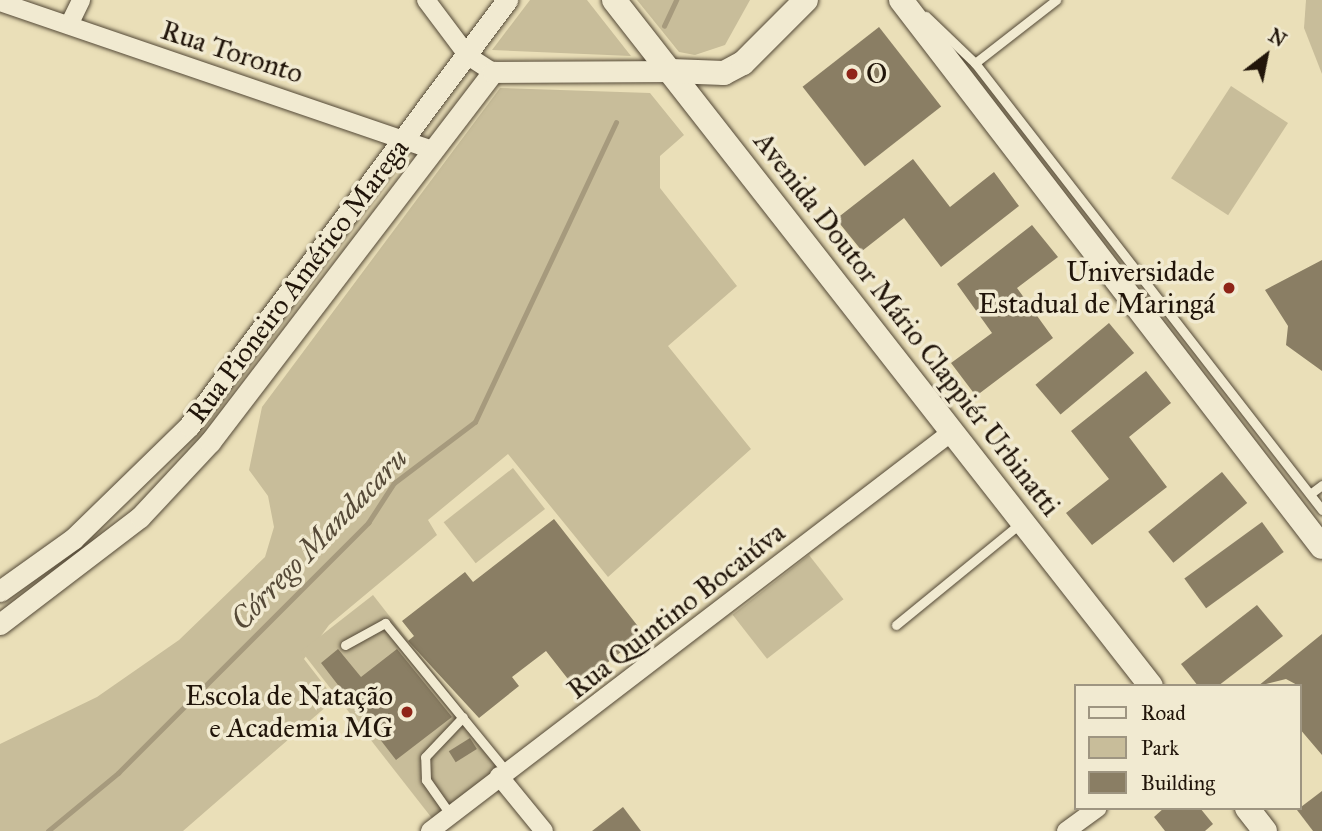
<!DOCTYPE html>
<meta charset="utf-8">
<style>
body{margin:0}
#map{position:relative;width:1322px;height:831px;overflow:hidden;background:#eadfb8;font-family:"IM FELL Great Primer",serif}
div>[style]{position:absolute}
.green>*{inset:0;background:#c8bd9a;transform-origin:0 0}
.stream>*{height:4.5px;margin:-2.25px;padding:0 2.25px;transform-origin:2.25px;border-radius:2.25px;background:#a69a7d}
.building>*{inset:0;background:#8a7e64;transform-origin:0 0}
.roads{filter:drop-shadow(0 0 2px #534836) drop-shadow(0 0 2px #534836)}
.service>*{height:9px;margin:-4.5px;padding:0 4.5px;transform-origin:4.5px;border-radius:4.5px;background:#f1ead1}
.minor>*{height:18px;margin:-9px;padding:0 9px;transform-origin:9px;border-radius:9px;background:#f1ead1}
.tertiary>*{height:21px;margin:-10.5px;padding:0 10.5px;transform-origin:10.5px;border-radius:10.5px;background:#f1ead1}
.secondary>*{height:24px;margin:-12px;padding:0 12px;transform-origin:12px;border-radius:12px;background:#f1ead1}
.dots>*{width:19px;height:19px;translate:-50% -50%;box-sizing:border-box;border:4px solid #f1ead1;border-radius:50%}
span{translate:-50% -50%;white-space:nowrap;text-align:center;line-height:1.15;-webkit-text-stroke:7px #f1ead1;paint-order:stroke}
.street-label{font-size:28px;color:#21150a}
.poi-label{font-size:28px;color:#21150a}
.left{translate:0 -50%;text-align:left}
.right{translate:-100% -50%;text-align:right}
.water-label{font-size:30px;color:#564a38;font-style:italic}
.legend{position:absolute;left:1074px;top:684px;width:228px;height:126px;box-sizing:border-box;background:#f1ead1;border:2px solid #9e9581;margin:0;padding:9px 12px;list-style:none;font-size:21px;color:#21150a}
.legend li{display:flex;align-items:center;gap:14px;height:35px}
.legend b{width:35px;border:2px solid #9e9581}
.north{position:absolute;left:1231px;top:21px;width:70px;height:70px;-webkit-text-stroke:5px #f1ead1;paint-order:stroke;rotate:32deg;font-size:19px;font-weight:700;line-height:28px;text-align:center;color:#21150a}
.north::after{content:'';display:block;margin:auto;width:24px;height:32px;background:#21150a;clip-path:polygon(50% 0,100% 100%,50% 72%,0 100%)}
</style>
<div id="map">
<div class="green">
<div style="clip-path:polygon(530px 0,587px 0,631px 56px,492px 50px)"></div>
<div style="clip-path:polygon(637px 0,750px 0,725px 45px,695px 55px,679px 52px)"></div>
<div style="clip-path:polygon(1306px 0,1322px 0,1322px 74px,1304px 28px)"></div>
<div style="left:1231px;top:86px;width:68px;height:110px;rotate:33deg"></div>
<div style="clip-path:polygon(500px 88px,650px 93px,684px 135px,660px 156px,660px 188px,737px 286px,668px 346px,751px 449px,608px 577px,508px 454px,428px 520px,437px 535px,329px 625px,304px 659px,335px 699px,183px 831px,0 831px,0 744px,97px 697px,179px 640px,265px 557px,274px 527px,268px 496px,249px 470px,262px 407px)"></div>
<div style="left:513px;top:468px;width:52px;height:88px;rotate:52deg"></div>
<div style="left:809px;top:555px;width:56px;height:97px;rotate:52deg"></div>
<div style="left:373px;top:595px;width:225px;height:91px;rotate:52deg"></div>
</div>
<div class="stream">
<div style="left:664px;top:26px;width:29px;rotate:-65deg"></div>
<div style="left:48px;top:831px;width:91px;rotate:-39.6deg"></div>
<div style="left:118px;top:773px;width:354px;rotate:-45deg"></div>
<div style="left:368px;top:523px;width:48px;rotate:-57deg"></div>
<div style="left:394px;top:483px;width:101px;rotate:-37deg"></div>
<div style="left:475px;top:422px;width:331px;rotate:-64.8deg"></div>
</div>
<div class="building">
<div style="left:879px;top:27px;width:101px;height:97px;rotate:52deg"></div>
<div style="clip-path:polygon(913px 159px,950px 207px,994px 172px,1019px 206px,941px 267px,904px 218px,862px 251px,836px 219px)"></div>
<div style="clip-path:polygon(1032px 225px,1058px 257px,1017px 288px,1053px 338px,976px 396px,951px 363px,992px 333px,957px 284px)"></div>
<div style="clip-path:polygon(1322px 260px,1322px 371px,1286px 345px,1288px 326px,1265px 290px)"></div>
<div style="left:1109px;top:323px;width:39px;height:96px;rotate:50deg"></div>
<div style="clip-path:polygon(1146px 371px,1171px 403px,1129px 437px,1167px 487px,1092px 545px,1066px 513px,1109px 479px,1071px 431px)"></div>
<div style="left:1222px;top:472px;width:40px;height:95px;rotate:51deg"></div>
<div style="clip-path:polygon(554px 519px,644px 634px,575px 688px,546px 651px,512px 677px,519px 686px,479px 718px,408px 641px,414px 636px,402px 621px,465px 572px,473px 582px)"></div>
<div style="left:1262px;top:522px;width:37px;height:96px;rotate:54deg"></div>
<div style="clip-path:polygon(1257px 605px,1283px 636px,1218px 686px,1198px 686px,1181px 664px)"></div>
<div style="clip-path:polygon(1322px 634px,1322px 755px,1299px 728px,1299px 686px,1286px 679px,1258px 686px)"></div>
<div style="clip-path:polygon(338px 649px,361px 677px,397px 649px,452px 717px,396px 760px,321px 663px)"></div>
<div style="left:470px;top:738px;width:13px;height:25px;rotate:58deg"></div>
<div style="clip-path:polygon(1322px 791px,1322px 831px,1313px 831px,1297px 810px)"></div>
<div style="clip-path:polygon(623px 807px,641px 831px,592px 831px)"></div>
<div style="clip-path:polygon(1164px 808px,1200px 808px,1213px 824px,1205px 831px,1165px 831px,1154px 817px)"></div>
</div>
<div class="roads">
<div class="service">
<div style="left:926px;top:16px;width:68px;rotate:43.8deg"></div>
<div style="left:975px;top:63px;width:566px;rotate:52.18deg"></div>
<div style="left:975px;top:63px;width:103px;rotate:-37.9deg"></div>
<div style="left:1310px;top:494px;width:15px;rotate:-37deg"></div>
<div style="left:896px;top:625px;width:163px;rotate:-39.3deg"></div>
<div style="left:345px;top:645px;width:46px;rotate:-28.8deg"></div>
<div style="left:385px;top:623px;width:191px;rotate:50.7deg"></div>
<div style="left:450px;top:814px;width:42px;rotate:-125.2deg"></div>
<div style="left:426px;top:780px;width:23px;rotate:-92deg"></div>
<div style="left:425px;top:757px;width:55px;rotate:-46.5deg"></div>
</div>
<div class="minor">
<div style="left:426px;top:0;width:70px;rotate:53.1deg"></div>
<div style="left:468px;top:56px;width:30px;rotate:33deg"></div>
<div style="left:0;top:2px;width:458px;rotate:18.9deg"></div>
<div style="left:69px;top:25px;width:28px;rotate:-64deg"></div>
<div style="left:499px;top:776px;width:71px;rotate:50.7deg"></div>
<div style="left:430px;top:831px;width:658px;rotate:-37.41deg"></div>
<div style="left:1066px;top:831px;width:39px;rotate:-36deg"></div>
</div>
<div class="tertiary">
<div style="left:0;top:591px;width:90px;rotate:-35.5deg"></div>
<div style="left:73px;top:539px;width:162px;rotate:-44.2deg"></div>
<div style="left:189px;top:426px;width:532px;rotate:-53.26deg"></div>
<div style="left:0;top:624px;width:176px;rotate:-37.4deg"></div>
<div style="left:140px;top:517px;width:103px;rotate:-47deg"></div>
<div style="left:210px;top:442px;width:466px;rotate:-52.6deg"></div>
<div style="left:493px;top:72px;width:178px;rotate:-0.3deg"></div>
</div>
<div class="secondary">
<div style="left:614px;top:0;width:871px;rotate:51.95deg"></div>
<div style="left:901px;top:0;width:690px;rotate:52.42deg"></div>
<div style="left:671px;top:71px;width:53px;rotate:2.2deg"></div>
<div style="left:724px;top:73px;width:21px;rotate:-28deg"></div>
<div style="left:743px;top:63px;width:89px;rotate:-45deg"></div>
<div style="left:1247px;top:808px;width:29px;rotate:52deg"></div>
</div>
</div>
<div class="dots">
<div style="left:852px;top:74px;background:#8f2418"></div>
<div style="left:1229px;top:288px;background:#8f2418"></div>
<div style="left:407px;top:712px;background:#8f2418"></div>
</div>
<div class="street-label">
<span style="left:232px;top:52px;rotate:18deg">Rua Toronto</span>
<span style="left:298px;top:281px;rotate:-53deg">Rua Pioneiro Américo Marega</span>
<span style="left:907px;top:324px;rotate:52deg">Avenida Doutor Mário Clappiér Urbinatti</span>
<span style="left:676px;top:611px;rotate:-38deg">Rua Quintino Bocaiúva</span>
</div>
<div class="poi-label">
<span class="left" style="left:866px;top:74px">O</span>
<span class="right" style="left:1215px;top:288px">Universidade<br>Estadual de Maringá</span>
<span class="right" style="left:393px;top:712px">Escola de Natação<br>e Academia MG</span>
</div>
<div class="water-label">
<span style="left:319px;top:539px;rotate:-46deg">Córrego Mandacaru</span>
</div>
<ul class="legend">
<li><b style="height:9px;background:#f1ead1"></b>Road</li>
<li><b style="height:19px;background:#c8bd9a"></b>Park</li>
<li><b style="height:19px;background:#8a7e64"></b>Building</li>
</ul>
<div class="north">N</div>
</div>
